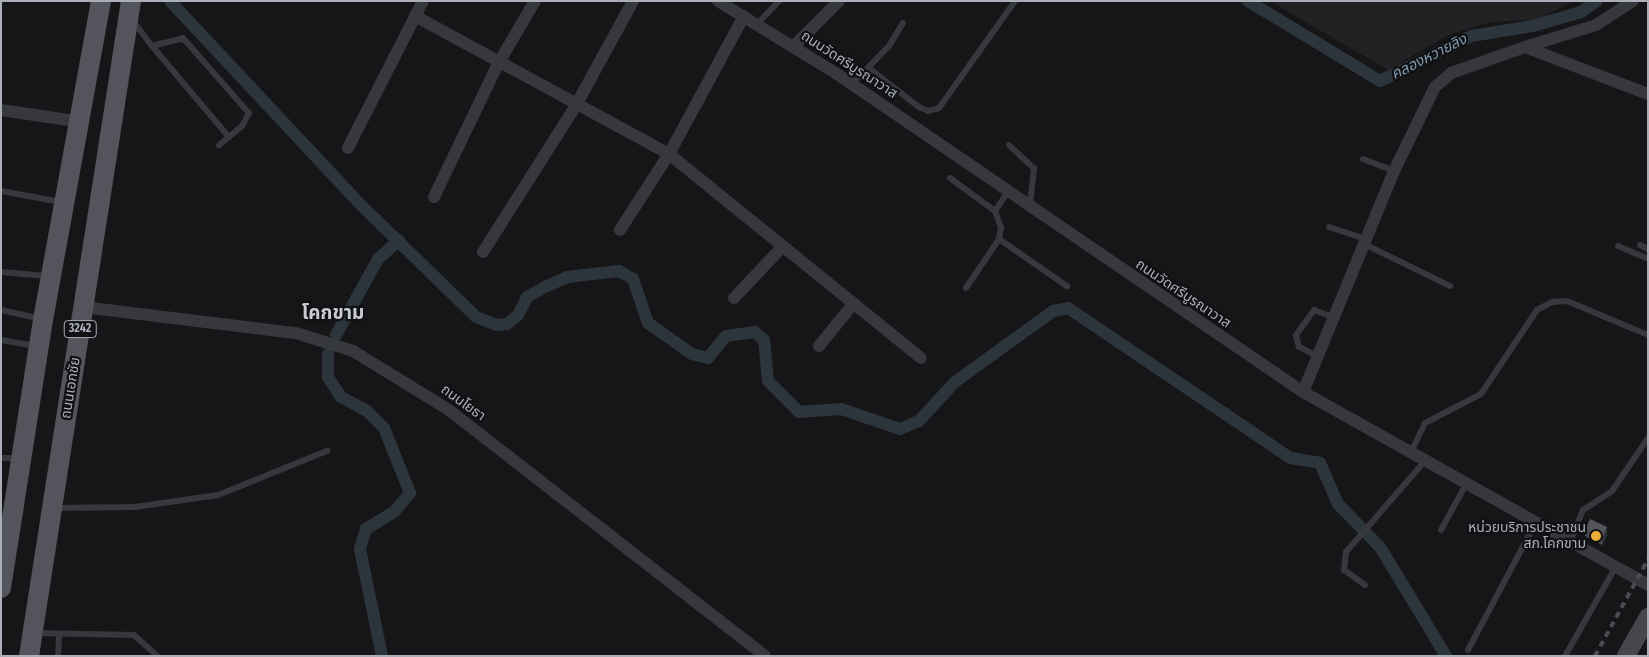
<!DOCTYPE html>
<meta charset="utf-8">
<style>
body{margin:0}
#map{position:relative;width:1649px;height:657px;overflow:hidden;background:#161618;font-family:"Fira Sans Condensed","Noto Sans Thai",sans-serif}
div>[style]{position:absolute}
.built>*{inset:0;background:#222225}
.canal>*{height:12px;margin:-6px;padding:0 6px;transform-origin:6px;border-radius:6px;background:#2d353c}
.lane>*{height:6px;margin:-3px;padding:0 3px;transform-origin:3px;border-radius:3px;background:#37383d}
.street>*{height:12px;margin:-6px;padding:0 6px;transform-origin:6px;border-radius:6px;background:#37383d}
.secondary>*{height:18px;margin:-9px;padding:0 9px;transform-origin:9px;border-radius:9px;background:#46474d}
.primary>*{height:20px;margin:-10px;padding:0 10px;transform-origin:10px;border-radius:10px;background:#54555c}
.rail>*{height:4px;margin-top:-2px;transform-origin:0;background:repeating-linear-gradient(90deg,#4b4c52 0 6px,transparent 0 11px)}
.wall>*{inset:0;background:#4a4b50}
.shaded-wall>*{inset:0;background:#313235}
.building>*{inset:0;background:#54565b;transform-origin:0 0}
.dots>*{width:14px;height:14px;translate:-50% -50%;box-sizing:border-box;border:2px solid #111113;border-radius:50%}
span{translate:-50% -50%;white-space:nowrap;text-align:center;line-height:1.15;-webkit-text-stroke:4.5px #111113;paint-order:stroke}
.shield-label span{padding:1px 4px;background:#111113;border:1px solid;border-radius:4px;-webkit-text-stroke-width:0}
.shield-label{font-size:12px;color:#a9aeb8;font-weight:700}
.street-label{font-size:14px;color:#a9aeb8}
.poi-label{font-size:14px;color:#a9aeb8}
.right{translate:-100% -50%;text-align:right}
.water-label{font-size:15px;color:#819bb1;font-style:italic}
.district-label{font-size:19px;color:#caccd4;font-weight:700}
.frame{position:absolute;inset:0;border:2px solid #a9aeb8;pointer-events:none}
</style>
<div id="map">
<div class="built">
<div style="clip-path:polygon(1270px 1px,1573px 1px,1537px 20px,1490px 22px,1448px 35px,1388px 70px)"></div>
</div>
<div class="canal">
<div style="left:170px;top:1px;width:282px;rotate:46.9deg"></div>
<div style="left:363px;top:207px;width:158px;rotate:44.2deg"></div>
<div style="left:476px;top:317px;width:22px;rotate:21deg"></div>
<div style="left:497px;top:325px;width:10px;rotate:-6deg"></div>
<div style="left:507px;top:324px;width:14px;rotate:-39deg"></div>
<div style="left:518px;top:315px;width:20px;rotate:-63deg"></div>
<div style="left:527px;top:297px;width:21px;rotate:-29deg"></div>
<div style="left:545px;top:287px;width:24px;rotate:-24deg"></div>
<div style="left:567px;top:277px;width:52px;rotate:-6.6deg"></div>
<div style="left:619px;top:271px;width:16px;rotate:30deg"></div>
<div style="left:633px;top:279px;width:46px;rotate:71.2deg"></div>
<div style="left:648px;top:323px;width:54px;rotate:35.2deg"></div>
<div style="left:692px;top:354px;width:16px;rotate:14deg"></div>
<div style="left:708px;top:358px;width:28px;rotate:-51deg"></div>
<div style="left:726px;top:336px;width:29px;rotate:-8deg"></div>
<div style="left:755px;top:332px;width:12px;rotate:42deg"></div>
<div style="left:764px;top:340px;width:41px;rotate:84.4deg"></div>
<div style="left:768px;top:381px;width:44px;rotate:45deg"></div>
<div style="left:799px;top:412px;width:42px;rotate:-4.1deg"></div>
<div style="left:841px;top:409px;width:62px;rotate:18.7deg"></div>
<div style="left:900px;top:429px;width:21px;rotate:-23deg"></div>
<div style="left:919px;top:421px;width:53px;rotate:-47.3deg"></div>
<div style="left:955px;top:382px;width:121px;rotate:-35.9deg"></div>
<div style="left:1053px;top:311px;width:15px;rotate:-11deg"></div>
<div style="left:1068px;top:308px;width:268px;rotate:34deg"></div>
<div style="left:1290px;top:458px;width:30px;rotate:9deg"></div>
<div style="left:1320px;top:463px;width:45px;rotate:66.3deg"></div>
<div style="left:1338px;top:504px;width:60px;rotate:45.7deg"></div>
<div style="left:1380px;top:547px;width:127px;rotate:58.8deg"></div>
<div style="left:1248px;top:1px;width:154px;rotate:31.2deg"></div>
<div style="left:1380px;top:81px;width:102px;rotate:-26.3deg"></div>
<div style="left:1471px;top:36px;width:63px;rotate:-9.2deg"></div>
<div style="left:1533px;top:26px;width:50px;rotate:-16.3deg"></div>
<div style="left:1581px;top:12px;width:19px;rotate:-35deg"></div>
<div style="left:336px;top:335px;width:87px;rotate:-61.1deg"></div>
<div style="left:378px;top:259px;width:28px;rotate:-42deg"></div>
<div style="left:328px;top:354px;width:23px;rotate:90deg"></div>
<div style="left:328px;top:377px;width:24px;rotate:57deg"></div>
<div style="left:341px;top:397px;width:30px;rotate:28deg"></div>
<div style="left:367px;top:411px;width:24px;rotate:45deg"></div>
<div style="left:384px;top:428px;width:70px;rotate:68.2deg"></div>
<div style="left:410px;top:493px;width:25px;rotate:130deg"></div>
<div style="left:394px;top:512px;width:33px;rotate:149deg"></div>
<div style="left:366px;top:529px;width:21px;rotate:107deg"></div>
<div style="left:360px;top:549px;width:109px;rotate:78.4deg"></div>
</div>
<div class="lane">
<div style="left:133px;top:21px;width:31px;rotate:53deg"></div>
<div style="left:152px;top:46px;width:32px;rotate:-14deg"></div>
<div style="left:183px;top:38px;width:100px;rotate:48.7deg"></div>
<div style="left:249px;top:113px;width:15px;rotate:118deg"></div>
<div style="left:242px;top:126px;width:30px;rotate:140deg"></div>
<div style="left:757px;top:24px;width:32px;rotate:-46deg"></div>
<div style="left:152px;top:46px;width:119px;rotate:49.8deg"></div>
<div style="left:869px;top:68px;width:63px;rotate:38deg"></div>
<div style="left:919px;top:107px;width:10px;rotate:24deg"></div>
<div style="left:928px;top:111px;width:11px;rotate:-15deg"></div>
<div style="left:939px;top:108px;width:131px;rotate:-54.6deg"></div>
<div style="left:852px;top:84px;width:53px;rotate:-45.8deg"></div>
<div style="left:889px;top:46px;width:27px;rotate:-59deg"></div>
<div style="left:1009px;top:145px;width:34px;rotate:43deg"></div>
<div style="left:1034px;top:168px;width:38px;rotate:96deg"></div>
<div style="left:1363px;top:159px;width:33px;rotate:21deg"></div>
<div style="left:950px;top:178px;width:56px;rotate:36.3deg"></div>
<div style="left:1px;top:191px;width:61px;rotate:10.4deg"></div>
<div style="left:1329px;top:227px;width:40px;rotate:18deg"></div>
<div style="left:999px;top:239px;width:83px;rotate:34.7deg"></div>
<div style="left:1364px;top:244px;width:96px;rotate:26deg"></div>
<div style="left:1640px;top:245px;width:9px;rotate:27deg"></div>
<div style="left:1618px;top:246px;width:33px;rotate:23deg"></div>
<div style="left:1px;top:272px;width:46px;rotate:5deg"></div>
<div style="left:966px;top:288px;width:59px;rotate:-56deg"></div>
<div style="left:999px;top:239px;width:11px;rotate:-80deg"></div>
<div style="left:1001px;top:228px;width:18px;rotate:-109deg"></div>
<div style="left:995px;top:211px;width:23px;rotate:-56deg"></div>
<div style="left:1px;top:310px;width:42px;rotate:12.4deg"></div>
<div style="left:1px;top:340px;width:35px;rotate:10deg"></div>
<div style="left:1317px;top:356px;width:20px;rotate:-153deg"></div>
<div style="left:1299px;top:347px;width:12px;rotate:-104deg"></div>
<div style="left:1296px;top:335px;width:31px;rotate:-54deg"></div>
<div style="left:1314px;top:310px;width:19px;rotate:21deg"></div>
<div style="left:1410px;top:454px;width:34px;rotate:-64deg"></div>
<div style="left:1425px;top:423px;width:63px;rotate:-27.4deg"></div>
<div style="left:1481px;top:394px;width:101px;rotate:-56.3deg"></div>
<div style="left:1537px;top:310px;width:17px;rotate:-28deg"></div>
<div style="left:1552px;top:302px;width:15px;rotate:-4deg"></div>
<div style="left:1567px;top:301px;width:88px;rotate:22.8deg"></div>
<div style="left:1px;top:458px;width:18px"></div>
<div style="left:55px;top:508px;width:80px;rotate:-0.7deg"></div>
<div style="left:135px;top:507px;width:84px;rotate:-8.2deg"></div>
<div style="left:218px;top:495px;width:118px;rotate:-22deg"></div>
<div style="left:1441px;top:530px;width:50px;rotate:-61.4deg"></div>
<div style="left:1570px;top:542px;width:35px;rotate:-68deg"></div>
<div style="left:1583px;top:510px;width:35px;rotate:-33deg"></div>
<div style="left:1612px;top:491px;width:64px;rotate:-55.8deg"></div>
<div style="left:1365px;top:585px;width:26px;rotate:-144deg"></div>
<div style="left:1344px;top:570px;width:18px;rotate:-84deg"></div>
<div style="left:1346px;top:552px;width:119px;rotate:-49.1deg"></div>
<div style="left:34px;top:633px;width:100px;rotate:1.1deg"></div>
<div style="left:134px;top:635px;width:31px;rotate:42deg"></div>
<div style="left:1468px;top:650px;width:143px;rotate:-62deg"></div>
<div style="left:58px;top:656px;width:20px;rotate:-87deg"></div>
<div style="left:1565px;top:656px;width:101px;rotate:-60.4deg"></div>
</div>
<div class="street">
<div style="left:718px;top:1px;width:140px;rotate:31.5deg"></div>
<div style="left:837px;top:74px;width:564px;rotate:34.31deg"></div>
<div style="left:1303px;top:392px;width:395px;rotate:29.2deg"></div>
<div style="left:415px;top:16px;width:289px;rotate:28.5deg"></div>
<div style="left:669px;top:154px;width:324px;rotate:39deg"></div>
<div style="left:793px;top:47px;width:65px;rotate:-45deg"></div>
<div style="left:1525px;top:47px;width:74px;rotate:-17.2deg"></div>
<div style="left:1596px;top:25px;width:44px;rotate:-33deg"></div>
<div style="left:1px;top:110px;width:82px;rotate:8.4deg"></div>
<div style="left:348px;top:148px;width:165px;rotate:-63deg"></div>
<div style="left:434px;top:197px;width:148px;rotate:-64.3deg"></div>
<div style="left:498px;top:64px;width:73px;rotate:-59.6deg"></div>
<div style="left:620px;top:230px;width:90px;rotate:-57.2deg"></div>
<div style="left:669px;top:154px;width:157px;rotate:-61.5deg"></div>
<div style="left:483px;top:252px;width:172px;rotate:-57.6deg"></div>
<div style="left:575px;top:107px;width:121px;rotate:-61.3deg"></div>
<div style="left:734px;top:298px;width:71px;rotate:-46.7deg"></div>
<div style="left:83px;top:307px;width:215px;rotate:7deg"></div>
<div style="left:296px;top:333px;width:60px;rotate:17.5deg"></div>
<div style="left:353px;top:351px;width:113px;rotate:31.6deg"></div>
<div style="left:449px;top:410px;width:400px;rotate:37.9deg"></div>
<div style="left:819px;top:346px;width:55px;rotate:-50.9deg"></div>
<div style="left:1303px;top:392px;width:239px;rotate:-67.6deg"></div>
<div style="left:1394px;top:171px;width:93px;rotate:-64deg"></div>
<div style="left:1435px;top:87px;width:21px;rotate:-41deg"></div>
<div style="left:1451px;top:73px;width:78px;rotate:-19.4deg"></div>
<div style="left:1525px;top:47px;width:132px;rotate:20.9deg"></div>
</div>
<div class="secondary">
<div style="left:1626px;top:656px;width:45px;rotate:-60.6deg"></div>
</div>
<div class="primary">
<div style="left:1px;top:588px;width:271px;rotate:-81.1deg"></div>
<div style="left:43px;top:320px;width:324px;rotate:-79.7deg"></div>
<div style="left:29px;top:656px;width:663px;rotate:-81.15deg"></div>
</div>
<div class="rail">
<div style="left:1595px;top:656px;width:111px;rotate:-61.3deg"></div>
</div>
<div class="wall">
<div style="clip-path:polygon(1585px 529px,1607px 535px,1602px 545px,1585px 536px)"></div>
</div>
<div class="shaded-wall">
<div style="clip-path:polygon(1607px 527px,1607px 535px,1602px 545px,1602px 538px)"></div>
</div>
<div class="building">
<div style="left:1590px;top:519px;width:19px;height:11px;rotate:25deg"></div>
</div>
<div class="dots">
<div style="left:1596px;top:536px;background:#ebae3b"></div>
</div>
<div class="shield-label">
<span style="left:80px;top:329px">3242</span>
</div>
<div class="street-label">
<span style="left:849px;top:65px;rotate:33deg">ถนนวัดศรีบูรณาวาส</span>
<span style="left:1183px;top:294px;rotate:34deg">ถนนวัดศรีบูรณาวาส</span>
<span style="left:71px;top:388px;rotate:-81deg">ถนนเอกชัย</span>
<span style="left:463px;top:403px;rotate:36deg">ถนนโยธา</span>
</div>
<div class="poi-label">
<span class="right" style="left:1586px;top:536px">หน่วยบริการประชาชน<br>สภ.โคกขาม</span>
</div>
<div class="water-label">
<span style="left:1429px;top:57px;rotate:-27deg">คลองหวายลิง</span>
</div>
<div class="district-label">
<span style="left:333px;top:313px">โคกขาม</span>
</div>
<div class="frame"></div>
</div>
